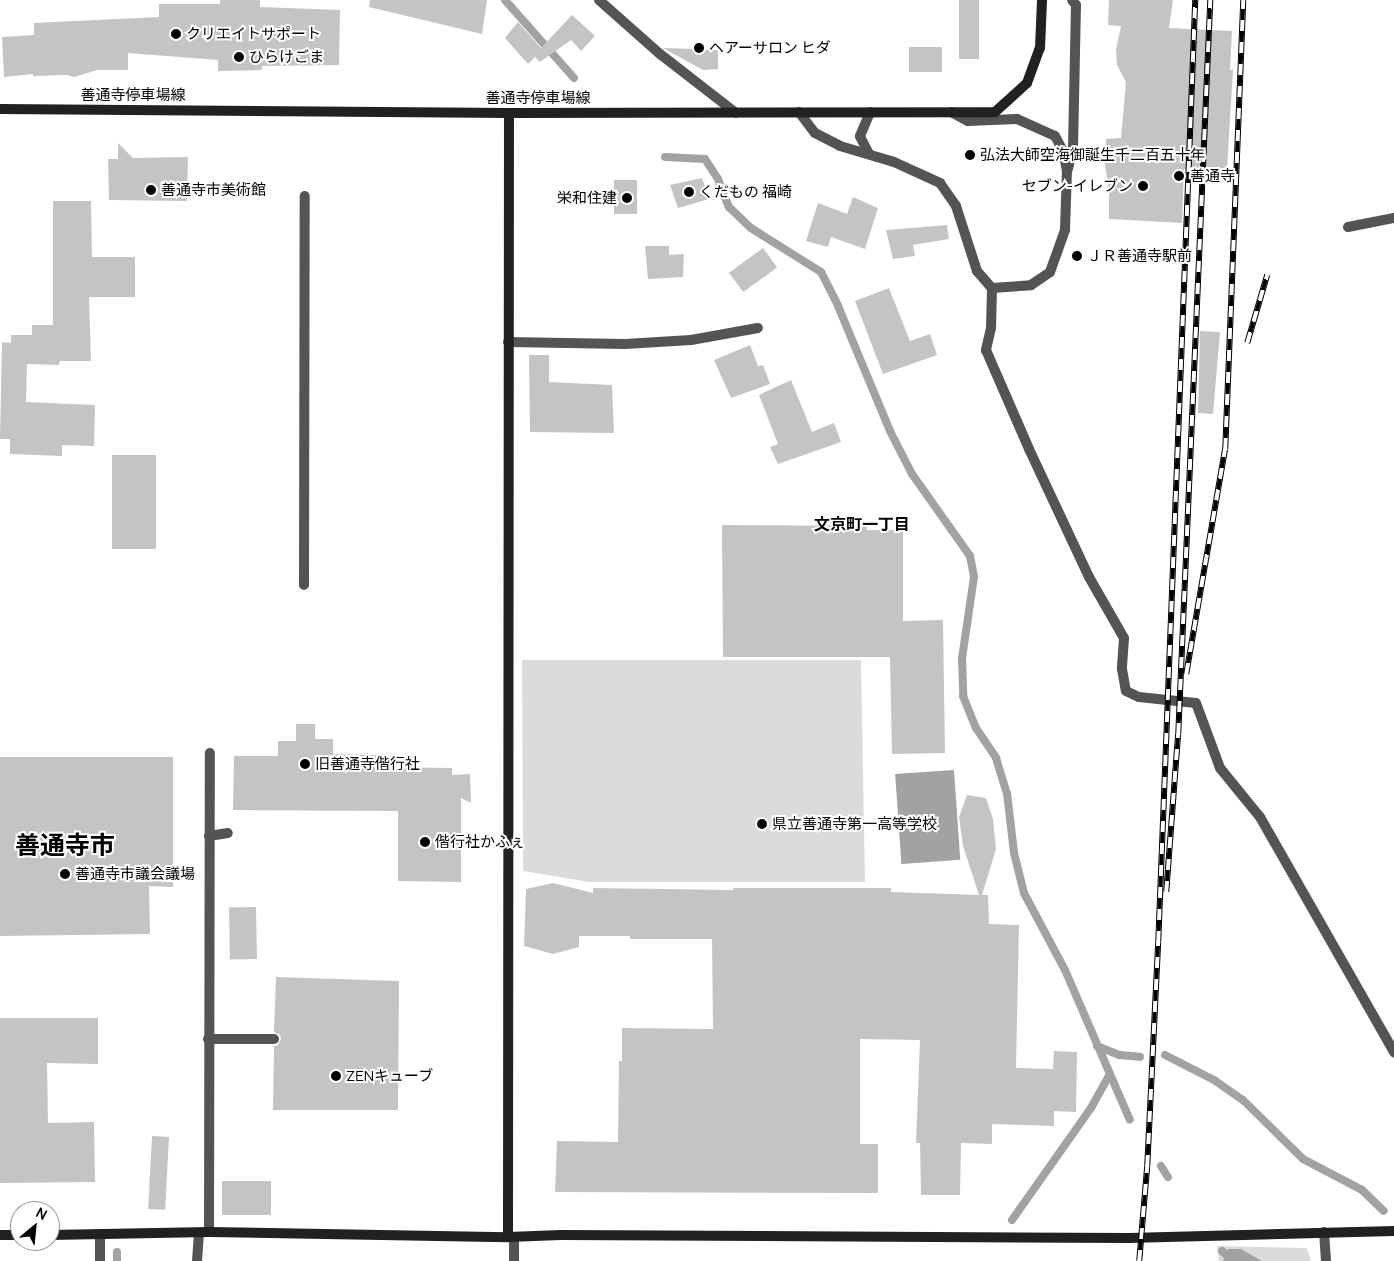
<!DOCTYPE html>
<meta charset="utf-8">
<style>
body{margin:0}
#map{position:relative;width:1394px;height:1261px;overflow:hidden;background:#fff;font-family:Manrope,"Noto Sans JP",sans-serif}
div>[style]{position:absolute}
.green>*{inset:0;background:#dbdbdb}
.water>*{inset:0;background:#a2a2a2;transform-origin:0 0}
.stream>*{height:8px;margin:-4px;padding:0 4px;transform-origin:4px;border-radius:4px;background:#a2a2a2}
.building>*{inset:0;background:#c4c4c4;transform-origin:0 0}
.street>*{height:10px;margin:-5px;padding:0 5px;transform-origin:5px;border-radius:5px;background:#545454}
.secondary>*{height:10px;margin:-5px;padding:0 5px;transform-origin:5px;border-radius:5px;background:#212121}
.rail>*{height:5.5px;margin-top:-2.75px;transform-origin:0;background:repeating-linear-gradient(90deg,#fff 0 11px,#000 0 22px);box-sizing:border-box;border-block:1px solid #000}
.dots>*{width:14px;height:14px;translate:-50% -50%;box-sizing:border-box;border:2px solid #fff;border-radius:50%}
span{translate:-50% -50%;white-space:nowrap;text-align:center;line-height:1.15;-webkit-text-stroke:4px #fff;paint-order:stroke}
.poi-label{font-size:15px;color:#000}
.left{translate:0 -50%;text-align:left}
.right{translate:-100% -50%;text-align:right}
.street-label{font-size:15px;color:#000}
.neighbourhood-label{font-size:16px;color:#000;font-weight:700}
.town-label{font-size:25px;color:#000;font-weight:700}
.north{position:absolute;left:10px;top:1201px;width:50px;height:50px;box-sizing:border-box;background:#fff;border:1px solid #999;border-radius:50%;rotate:28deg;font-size:14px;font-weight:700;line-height:20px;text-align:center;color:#000}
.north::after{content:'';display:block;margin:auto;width:18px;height:22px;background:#000;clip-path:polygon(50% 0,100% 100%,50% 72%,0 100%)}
</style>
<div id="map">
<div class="green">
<div style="clip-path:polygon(522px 660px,861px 660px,865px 882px,589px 882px,523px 871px)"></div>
<div style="clip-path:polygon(1217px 1246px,1307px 1248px,1311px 1261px,1219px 1261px)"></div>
</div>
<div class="water">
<div style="left:954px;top:770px;width:90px;height:59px;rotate:86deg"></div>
<div style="clip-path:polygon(1228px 1249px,1241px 1249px,1262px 1261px,1223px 1261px)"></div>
</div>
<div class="stream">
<div style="left:505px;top:0;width:104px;rotate:48.5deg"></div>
<div style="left:665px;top:157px;width:40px;rotate:2.9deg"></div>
<div style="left:705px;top:159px;width:24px;rotate:57deg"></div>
<div style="left:718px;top:179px;width:30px;rotate:69deg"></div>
<div style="left:729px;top:207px;width:30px;rotate:44deg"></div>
<div style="left:751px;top:228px;width:83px;rotate:32.2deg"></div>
<div style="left:821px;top:272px;width:38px;rotate:63deg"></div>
<div style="left:838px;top:306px;width:135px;rotate:67.4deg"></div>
<div style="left:890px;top:431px;width:48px;rotate:62.9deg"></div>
<div style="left:912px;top:474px;width:100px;rotate:54.7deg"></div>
<div style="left:970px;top:556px;width:21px;rotate:79deg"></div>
<div style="left:974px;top:577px;width:82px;rotate:98.4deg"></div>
<div style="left:962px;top:658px;width:38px;rotate:88deg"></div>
<div style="left:963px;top:696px;width:35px;rotate:68deg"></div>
<div style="left:976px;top:728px;width:36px;rotate:56deg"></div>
<div style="left:996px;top:758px;width:37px;rotate:73deg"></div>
<div style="left:1007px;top:793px;width:60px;rotate:83.3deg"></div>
<div style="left:1014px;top:853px;width:41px;rotate:76deg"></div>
<div style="left:1024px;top:893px;width:87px;rotate:62deg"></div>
<div style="left:1065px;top:970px;width:163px;rotate:66.6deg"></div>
<div style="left:1097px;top:1046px;width:24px;rotate:22deg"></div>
<div style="left:1119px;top:1055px;width:21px;rotate:5deg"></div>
<div style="left:1165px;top:1055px;width:55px;rotate:27deg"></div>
<div style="left:1214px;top:1080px;width:35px;rotate:35deg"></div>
<div style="left:1243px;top:1100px;width:84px;rotate:44.5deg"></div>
<div style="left:1303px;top:1159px;width:67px;rotate:27.7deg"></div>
<div style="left:1362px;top:1190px;width:30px;rotate:44deg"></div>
<div style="left:1161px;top:1166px;width:13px;rotate:58deg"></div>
<div style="left:1012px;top:1220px;width:137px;rotate:-54.8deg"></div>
<div style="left:1091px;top:1108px;width:37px;rotate:-61deg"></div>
<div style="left:1222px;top:1251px;width:15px;rotate:42deg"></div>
<div style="left:117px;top:1252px;width:9px;rotate:90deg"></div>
</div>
<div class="building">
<div style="clip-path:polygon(220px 0,260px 0,260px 7px,340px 10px,339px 65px,262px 66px,262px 70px,218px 71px,218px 60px,128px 53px,128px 70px,97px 70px,74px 77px,67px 75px,33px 76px,33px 74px,4px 77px,2px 37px,34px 35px,34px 23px,159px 17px,159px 4px,220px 4px)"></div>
<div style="clip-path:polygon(370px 0,487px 0,482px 34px,369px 7px)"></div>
<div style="left:959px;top:0;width:20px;height:59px"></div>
<div style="clip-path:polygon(1109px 0,1173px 0,1169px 28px,1232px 31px,1230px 70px,1233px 70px,1227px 169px,1184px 169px,1182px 223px,1109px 219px,1109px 189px,1105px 165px,1106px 139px,1121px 138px,1126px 82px,1117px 65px,1116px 49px,1121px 26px,1108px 25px)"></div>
<div style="clip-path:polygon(572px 15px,595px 36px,581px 51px,571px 40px,540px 62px,535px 57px,528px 64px,505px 38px,518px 22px,541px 48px)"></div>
<div style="left:909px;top:47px;width:33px;height:25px"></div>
<div style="clip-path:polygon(663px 48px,718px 50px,718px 69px,703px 70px)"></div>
<div style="clip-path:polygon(118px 143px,133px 158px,188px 157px,187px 201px,109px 200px,108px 159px,118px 159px)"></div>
<div style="clip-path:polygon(702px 178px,709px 199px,678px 208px,670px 185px)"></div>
<div style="left:614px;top:180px;width:23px;height:34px"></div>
<div style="clip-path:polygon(853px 197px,878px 208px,865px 249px,831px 237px,828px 247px,806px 241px,818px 203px,847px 214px)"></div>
<div style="clip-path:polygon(53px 201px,91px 201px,92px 257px,135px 257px,135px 297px,89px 297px,91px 361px,60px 361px,59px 365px,27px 364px,26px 402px,95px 405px,94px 446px,62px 445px,62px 456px,10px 454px,10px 439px,0 439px,2px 342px,11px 343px,11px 335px,32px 335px,32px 325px,53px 325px)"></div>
<div style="clip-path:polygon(947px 225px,949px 239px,913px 245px,915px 256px,893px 259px,886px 230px)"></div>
<div style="clip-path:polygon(645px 246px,669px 246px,669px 255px,684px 254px,683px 277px,648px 279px)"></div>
<div style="left:763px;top:248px;width:24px;height:42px;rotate:54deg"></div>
<div style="clip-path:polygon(889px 288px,910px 341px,930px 334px,937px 355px,883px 374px,855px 301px)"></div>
<div style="clip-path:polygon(1200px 331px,1220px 332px,1213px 414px,1198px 413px)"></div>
<div style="clip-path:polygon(750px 345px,758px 366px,763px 365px,770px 384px,731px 398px,714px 360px)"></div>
<div style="clip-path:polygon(529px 355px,549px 355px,549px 382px,612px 385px,614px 433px,530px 432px)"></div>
<div style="clip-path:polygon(791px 380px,812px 432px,834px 423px,841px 442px,778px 464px,770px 447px,778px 444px,759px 395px)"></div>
<div style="left:112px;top:455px;width:44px;height:94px"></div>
<div style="clip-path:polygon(722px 525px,867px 526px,867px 530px,903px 530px,903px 621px,943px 620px,945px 753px,892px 754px,890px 657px,723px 657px)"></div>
<div style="clip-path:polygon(296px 724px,315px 724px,315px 739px,333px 739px,333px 754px,376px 755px,376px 767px,452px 768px,452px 775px,470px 774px,471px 803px,461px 798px,461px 882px,398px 881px,398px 811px,233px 810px,234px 756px,278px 756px,278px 741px,296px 741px)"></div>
<div style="clip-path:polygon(0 757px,173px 757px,173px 887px,149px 886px,150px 934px,0 936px)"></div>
<div style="clip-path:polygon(967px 795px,986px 798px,993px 819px,996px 849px,982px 895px,988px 895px,989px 924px,1019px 925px,1016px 1068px,1053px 1069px,1054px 1051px,1077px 1052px,1076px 1112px,1054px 1111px,1054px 1126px,992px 1124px,992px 1144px,961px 1143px,960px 1195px,921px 1195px,920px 1143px,916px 1143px,920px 1040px,860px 1039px,860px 1144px,878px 1144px,878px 1193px,555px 1192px,557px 1141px,618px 1142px,619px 1061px,622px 1061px,622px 1028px,713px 1029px,712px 939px,630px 939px,630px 936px,579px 936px,579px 947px,553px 954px,524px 946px,526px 889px,553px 883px,593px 893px,593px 888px,733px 890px,733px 888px,891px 888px,891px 892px,979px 895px,963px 846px,959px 817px)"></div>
<div style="left:256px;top:907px;width:52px;height:27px;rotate:89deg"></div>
<div style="clip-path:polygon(276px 977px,399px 981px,398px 1110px,273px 1110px,274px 1046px,278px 1045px,281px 1039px,280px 1035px,274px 1032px)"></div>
<div style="clip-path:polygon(0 1018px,98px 1018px,98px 1064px,47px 1063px,48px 1123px,94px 1122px,95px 1182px,0 1183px)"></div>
<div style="left:152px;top:1136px;width:17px;height:73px;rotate:3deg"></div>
<div style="left:271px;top:1181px;width:34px;height:49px;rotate:90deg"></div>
</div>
<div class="street">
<div style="left:599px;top:0;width:81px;rotate:41.5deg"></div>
<div style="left:660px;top:54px;width:96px;rotate:37.8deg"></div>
<div style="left:799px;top:112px;width:26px;rotate:53deg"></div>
<div style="left:815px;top:133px;width:28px;rotate:27deg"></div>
<div style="left:840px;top:146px;width:56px;rotate:16.5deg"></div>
<div style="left:894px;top:162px;width:51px;rotate:24.5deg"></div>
<div style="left:940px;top:183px;width:28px;rotate:55deg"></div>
<div style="left:956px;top:206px;width:68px;rotate:72.1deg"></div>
<div style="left:977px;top:271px;width:23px;rotate:49deg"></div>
<div style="left:992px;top:288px;width:39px;rotate:-4deg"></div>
<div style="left:1031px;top:285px;width:23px;rotate:-34deg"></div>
<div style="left:1050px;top:272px;width:45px;rotate:-70.3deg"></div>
<div style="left:1065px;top:230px;width:59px;rotate:-88.1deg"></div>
<div style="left:1067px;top:171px;width:20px;rotate:-101deg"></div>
<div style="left:1063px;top:151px;width:17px;rotate:-118deg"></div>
<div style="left:1055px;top:136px;width:42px;rotate:-155.9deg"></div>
<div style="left:1017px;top:119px;width:49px;rotate:177.7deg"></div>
<div style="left:968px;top:121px;width:19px;rotate:-152deg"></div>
<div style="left:869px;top:154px;width:20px;rotate:-117deg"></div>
<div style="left:860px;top:136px;width:26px;rotate:-67deg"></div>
<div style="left:1068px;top:169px;width:22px;rotate:-77deg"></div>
<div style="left:1073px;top:148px;width:143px;rotate:-88.8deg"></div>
<div style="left:1076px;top:5px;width:6px;rotate:-129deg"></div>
<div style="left:1348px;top:227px;width:47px;rotate:-11.1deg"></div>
<div style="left:992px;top:288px;width:40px;rotate:91.4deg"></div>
<div style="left:991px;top:328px;width:23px;rotate:103deg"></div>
<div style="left:986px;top:350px;width:108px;rotate:66.5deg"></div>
<div style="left:1029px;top:449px;width:141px;rotate:64.9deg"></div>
<div style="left:1089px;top:577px;width:70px;rotate:60.2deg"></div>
<div style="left:1124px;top:638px;width:31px;rotate:94deg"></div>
<div style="left:1122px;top:669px;width:22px;rotate:80deg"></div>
<div style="left:1126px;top:691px;width:14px;rotate:25deg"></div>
<div style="left:1139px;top:697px;width:57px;rotate:6deg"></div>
<div style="left:1196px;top:703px;width:69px;rotate:69.7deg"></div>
<div style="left:1220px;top:768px;width:63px;rotate:50.8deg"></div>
<div style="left:1260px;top:817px;width:271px;rotate:60.3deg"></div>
<div style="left:508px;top:342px;width:117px;rotate:1deg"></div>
<div style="left:625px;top:344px;width:66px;rotate:-3.5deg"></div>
<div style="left:691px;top:340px;width:68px;rotate:-10.2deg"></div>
<div style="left:304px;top:585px;width:389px;rotate:-89.9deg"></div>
<div style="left:209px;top:836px;width:19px;rotate:-9deg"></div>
<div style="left:208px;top:1039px;width:66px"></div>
<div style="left:209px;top:1232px;width:479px;rotate:-89.9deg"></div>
<div style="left:1324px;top:1232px;width:29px;rotate:86deg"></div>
<div style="left:100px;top:1234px;width:27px;rotate:90deg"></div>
<div style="left:514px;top:1237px;width:24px;rotate:90deg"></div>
<div style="left:197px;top:1261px;width:28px;rotate:-86deg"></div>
</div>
<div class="secondary">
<div style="left:0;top:109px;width:509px;rotate:0.45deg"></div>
<div style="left:509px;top:113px;width:486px;rotate:-0.1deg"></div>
<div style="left:995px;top:112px;width:43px;rotate:-42.2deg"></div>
<div style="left:1027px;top:83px;width:37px;rotate:-70deg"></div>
<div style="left:1040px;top:48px;width:48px;rotate:-87.6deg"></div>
<div style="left:0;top:1235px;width:20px"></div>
<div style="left:50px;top:1235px;width:159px;rotate:-1.1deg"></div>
<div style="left:209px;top:1232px;width:299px;rotate:1deg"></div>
<div style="left:508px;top:1237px;width:53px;rotate:-2.2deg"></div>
<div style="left:561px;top:1235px;width:568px;rotate:0.3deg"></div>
<div style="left:1129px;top:1238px;width:265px;rotate:-1.5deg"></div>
<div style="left:508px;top:1237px;width:1124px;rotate:-89.95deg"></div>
</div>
<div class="rail">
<div style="left:1247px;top:343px;width:71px;rotate:-73.6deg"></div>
<div style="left:1186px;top:674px;width:228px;rotate:-80.2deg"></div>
<div style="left:1225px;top:449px;width:449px;rotate:-87.7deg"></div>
<div style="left:1166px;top:892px;width:158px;rotate:-85.7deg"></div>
<div style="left:1178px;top:734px;width:735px;rotate:-87.5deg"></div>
<div style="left:1139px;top:1261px;width:95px;rotate:-85.2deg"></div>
<div style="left:1147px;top:1166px;width:224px;rotate:-87.2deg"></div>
<div style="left:1158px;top:942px;width:943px;rotate:-87.75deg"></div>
</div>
<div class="dots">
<div style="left:176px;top:34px;background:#000"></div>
<div style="left:699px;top:48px;background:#000"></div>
<div style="left:239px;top:57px;background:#000"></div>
<div style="left:970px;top:155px;background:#000"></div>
<div style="left:1179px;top:176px;background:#000"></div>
<div style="left:1143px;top:186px;background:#000"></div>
<div style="left:151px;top:190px;background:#000"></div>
<div style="left:689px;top:192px;background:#000"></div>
<div style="left:627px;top:198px;background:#000"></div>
<div style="left:1077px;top:256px;background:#000"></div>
<div style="left:305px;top:764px;background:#000"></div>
<div style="left:762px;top:824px;background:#000"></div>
<div style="left:425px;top:842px;background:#000"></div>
<div style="left:65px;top:874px;background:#000"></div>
<div style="left:336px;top:1076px;background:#000"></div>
</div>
<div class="poi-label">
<span class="left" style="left:186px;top:34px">クリエイトサポート</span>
<span class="left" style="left:709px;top:48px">ヘアーサロン ヒダ</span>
<span class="left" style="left:249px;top:57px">ひらけごま</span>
<span class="left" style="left:980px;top:155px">弘法大師空海御誕生千二百五十年</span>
<span class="left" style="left:1190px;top:176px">善通寺</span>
<span class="right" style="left:1133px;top:186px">セブン-イレブン</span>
<span class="left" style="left:161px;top:190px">善通寺市美術館</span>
<span class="left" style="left:699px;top:192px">くだもの 福崎</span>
<span class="right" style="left:617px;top:198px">栄和住建</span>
<span class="left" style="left:1087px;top:256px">ＪＲ善通寺駅前</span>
<span class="left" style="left:315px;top:764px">旧善通寺偕行社</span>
<span class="left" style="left:772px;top:824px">県立善通寺第一高等学校</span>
<span class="left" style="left:435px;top:842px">偕行社かふぇ</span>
<span class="left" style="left:75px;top:874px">善通寺市議会議場</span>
<span class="left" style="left:346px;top:1076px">ZENキューブ</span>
</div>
<div class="street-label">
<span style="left:133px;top:95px">善通寺停車場線</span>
<span style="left:538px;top:98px">善通寺停車場線</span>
</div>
<div class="neighbourhood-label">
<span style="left:862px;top:524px">文京町一丁目</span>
</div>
<div class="town-label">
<span style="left:65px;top:845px">善通寺市</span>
</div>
<div class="north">N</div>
</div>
